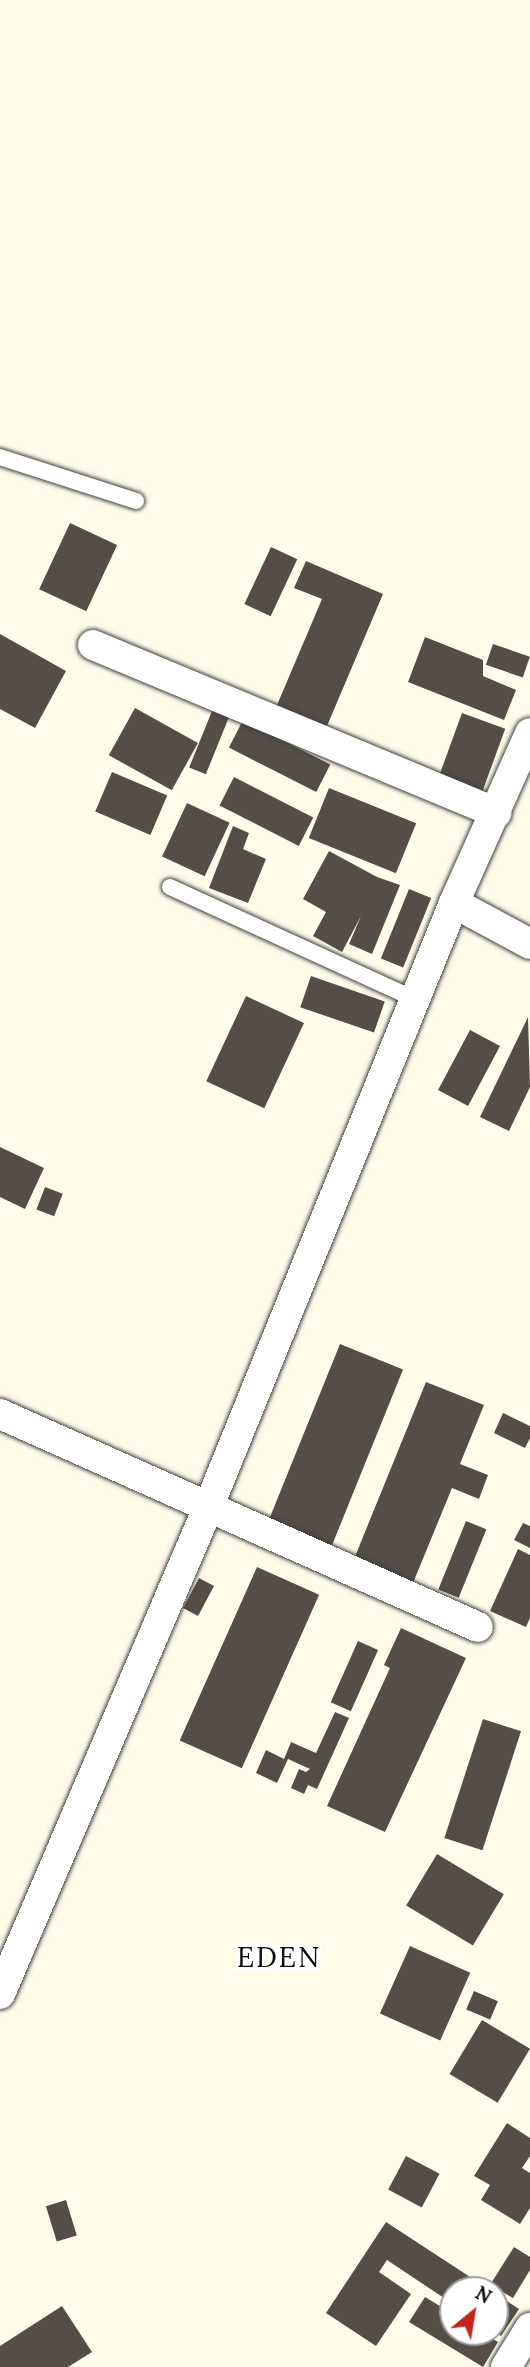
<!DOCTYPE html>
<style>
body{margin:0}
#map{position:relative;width:530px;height:2367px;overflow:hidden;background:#fffdea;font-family:Lora,serif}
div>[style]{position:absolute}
.building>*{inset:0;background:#554e47;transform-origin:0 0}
.roads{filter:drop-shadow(0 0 2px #3f3f3f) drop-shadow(0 0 2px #3f3f3f)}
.lane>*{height:16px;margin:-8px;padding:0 8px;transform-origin:8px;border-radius:8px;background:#fff}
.street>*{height:30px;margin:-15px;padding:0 15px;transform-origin:15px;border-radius:15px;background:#fff}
span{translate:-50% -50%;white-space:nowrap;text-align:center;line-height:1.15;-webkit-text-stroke:7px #fff;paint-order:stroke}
.quarter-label{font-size:28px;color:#0c0c0c;letter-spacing:2px}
.north{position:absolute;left:439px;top:2276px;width:70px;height:70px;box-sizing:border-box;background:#fff;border:2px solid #9e9e9e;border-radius:50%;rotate:30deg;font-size:19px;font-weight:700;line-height:28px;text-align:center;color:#0c0c0c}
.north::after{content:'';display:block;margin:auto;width:24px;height:32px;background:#c4261c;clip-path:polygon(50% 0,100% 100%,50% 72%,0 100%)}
</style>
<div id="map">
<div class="building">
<div style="left:70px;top:523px;width:52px;height:73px;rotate:25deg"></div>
<div style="left:271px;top:547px;width:29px;height:63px;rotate:25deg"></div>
<div style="clip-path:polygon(306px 561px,383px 594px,327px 726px,277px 705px,322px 599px,294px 588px)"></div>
<div style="clip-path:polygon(0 634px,66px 671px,35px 728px,0 709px)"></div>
<div style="clip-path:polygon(425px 637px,483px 660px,483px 676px,516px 690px,504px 720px,408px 682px)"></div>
<div style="left:493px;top:644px;width:39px;height:22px;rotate:19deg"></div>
<div style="left:135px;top:708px;width:72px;height:54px;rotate:29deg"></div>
<div style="left:212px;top:711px;width:18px;height:61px;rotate:22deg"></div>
<div style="left:462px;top:713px;width:46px;height:66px;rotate:20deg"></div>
<div style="left:243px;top:720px;width:98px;height:31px;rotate:27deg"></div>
<div style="left:112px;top:772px;width:60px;height:43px;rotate:23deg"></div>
<div style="left:234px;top:777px;width:89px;height:32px;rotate:27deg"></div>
<div style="left:329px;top:788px;width:94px;height:54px;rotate:22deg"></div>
<div style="left:187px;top:803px;width:47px;height:59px;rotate:25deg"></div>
<div style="clip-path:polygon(233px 826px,249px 833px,243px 849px,266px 859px,248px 903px,209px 888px)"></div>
<div style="clip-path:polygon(329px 851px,377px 877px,400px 885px,372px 954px,349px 944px,361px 916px,342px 952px,313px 936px,326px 912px,303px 899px)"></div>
<div style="left:409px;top:889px;width:24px;height:75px;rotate:22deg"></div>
<div style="left:311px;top:976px;width:78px;height:33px;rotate:19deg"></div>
<div style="left:246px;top:996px;width:64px;height:94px;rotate:25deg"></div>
<div style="clip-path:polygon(528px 1017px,530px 1087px,509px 1131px,480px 1117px)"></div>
<div style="left:470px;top:1030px;width:34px;height:68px;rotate:28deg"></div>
<div style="clip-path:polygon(0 1147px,44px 1168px,25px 1209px,0 1197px)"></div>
<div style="left:45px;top:1187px;width:19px;height:24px;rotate:21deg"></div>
<div style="left:340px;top:1344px;width:68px;height:191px;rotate:22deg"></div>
<div style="clip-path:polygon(426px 1382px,484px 1405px,460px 1464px,488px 1475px,479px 1499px,452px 1488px,413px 1583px,354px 1559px)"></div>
<div style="clip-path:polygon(503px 1413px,530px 1426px,530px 1438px,525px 1448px,494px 1433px)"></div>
<div style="left:466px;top:1521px;width:22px;height:74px;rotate:22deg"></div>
<div style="clip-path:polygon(523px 1523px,530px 1526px,530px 1548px,514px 1540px)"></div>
<div style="clip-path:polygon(518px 1549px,530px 1555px,530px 1618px,526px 1627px,490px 1611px)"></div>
<div style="left:257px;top:1567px;width:68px;height:190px;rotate:24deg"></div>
<div style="left:199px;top:1578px;width:17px;height:34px;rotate:28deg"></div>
<div style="clip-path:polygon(401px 1628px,466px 1658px,385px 1832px,327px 1806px,390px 1668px,384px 1665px)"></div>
<div style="left:358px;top:1641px;width:22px;height:67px;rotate:24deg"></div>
<div style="clip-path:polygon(335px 1712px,349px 1718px,317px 1789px,308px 1785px,304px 1794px,291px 1788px,299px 1769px,306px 1772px,310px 1769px,288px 1759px,277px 1783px,256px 1773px,266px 1750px,284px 1759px,291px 1742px,316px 1753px)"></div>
<div style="left:483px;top:1719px;width:40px;height:125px;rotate:18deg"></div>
<div style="left:437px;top:1854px;width:78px;height:60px;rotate:31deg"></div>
<div style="left:410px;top:1946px;width:66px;height:74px;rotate:24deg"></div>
<div style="left:474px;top:1991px;width:26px;height:20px;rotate:23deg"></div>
<div style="left:482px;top:2020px;width:56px;height:63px;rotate:31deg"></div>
<div style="clip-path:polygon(507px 2123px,530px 2138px,530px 2156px,522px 2168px,530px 2173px,530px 2208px,520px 2224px,481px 2200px,490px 2185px,474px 2176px)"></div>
<div style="left:406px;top:2156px;width:38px;height:38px;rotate:28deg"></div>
<div style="left:66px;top:2200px;width:37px;height:21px;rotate:73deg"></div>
<div style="clip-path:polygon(386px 2222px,490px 2290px,453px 2290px,453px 2304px,387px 2260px,379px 2272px,411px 2294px,376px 2346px,326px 2313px)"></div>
<div style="clip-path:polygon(514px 2247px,530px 2257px,530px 2270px,513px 2298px,490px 2285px)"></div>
<div style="clip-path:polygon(495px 2293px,519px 2309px,501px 2336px,495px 2332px)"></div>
<div style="clip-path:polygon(425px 2297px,453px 2314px,453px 2332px,482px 2332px,498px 2342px,483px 2367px,409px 2322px)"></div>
<div style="clip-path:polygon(62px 2306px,92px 2352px,68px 2367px,0 2367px,0 2346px)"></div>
</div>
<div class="roads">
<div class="lane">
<div style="left:0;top:457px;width:143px;rotate:17.9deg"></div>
<div style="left:170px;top:887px;width:269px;rotate:24.6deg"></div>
</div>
<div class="street">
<div style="left:93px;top:645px;width:437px;rotate:22.6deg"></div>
<div style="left:454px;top:903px;width:86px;rotate:28.3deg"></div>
<div style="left:0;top:1414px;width:523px;rotate:24.02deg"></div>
<div style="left:0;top:1994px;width:529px;rotate:-66.83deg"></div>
<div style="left:208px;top:1508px;width:653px;rotate:-67.87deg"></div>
<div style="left:454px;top:903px;width:186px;rotate:-65.9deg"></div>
<div style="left:506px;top:2367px;width:46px;rotate:-58.4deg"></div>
</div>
</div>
<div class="quarter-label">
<span style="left:279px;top:1957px">EDEN</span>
</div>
<div class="north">N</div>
</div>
